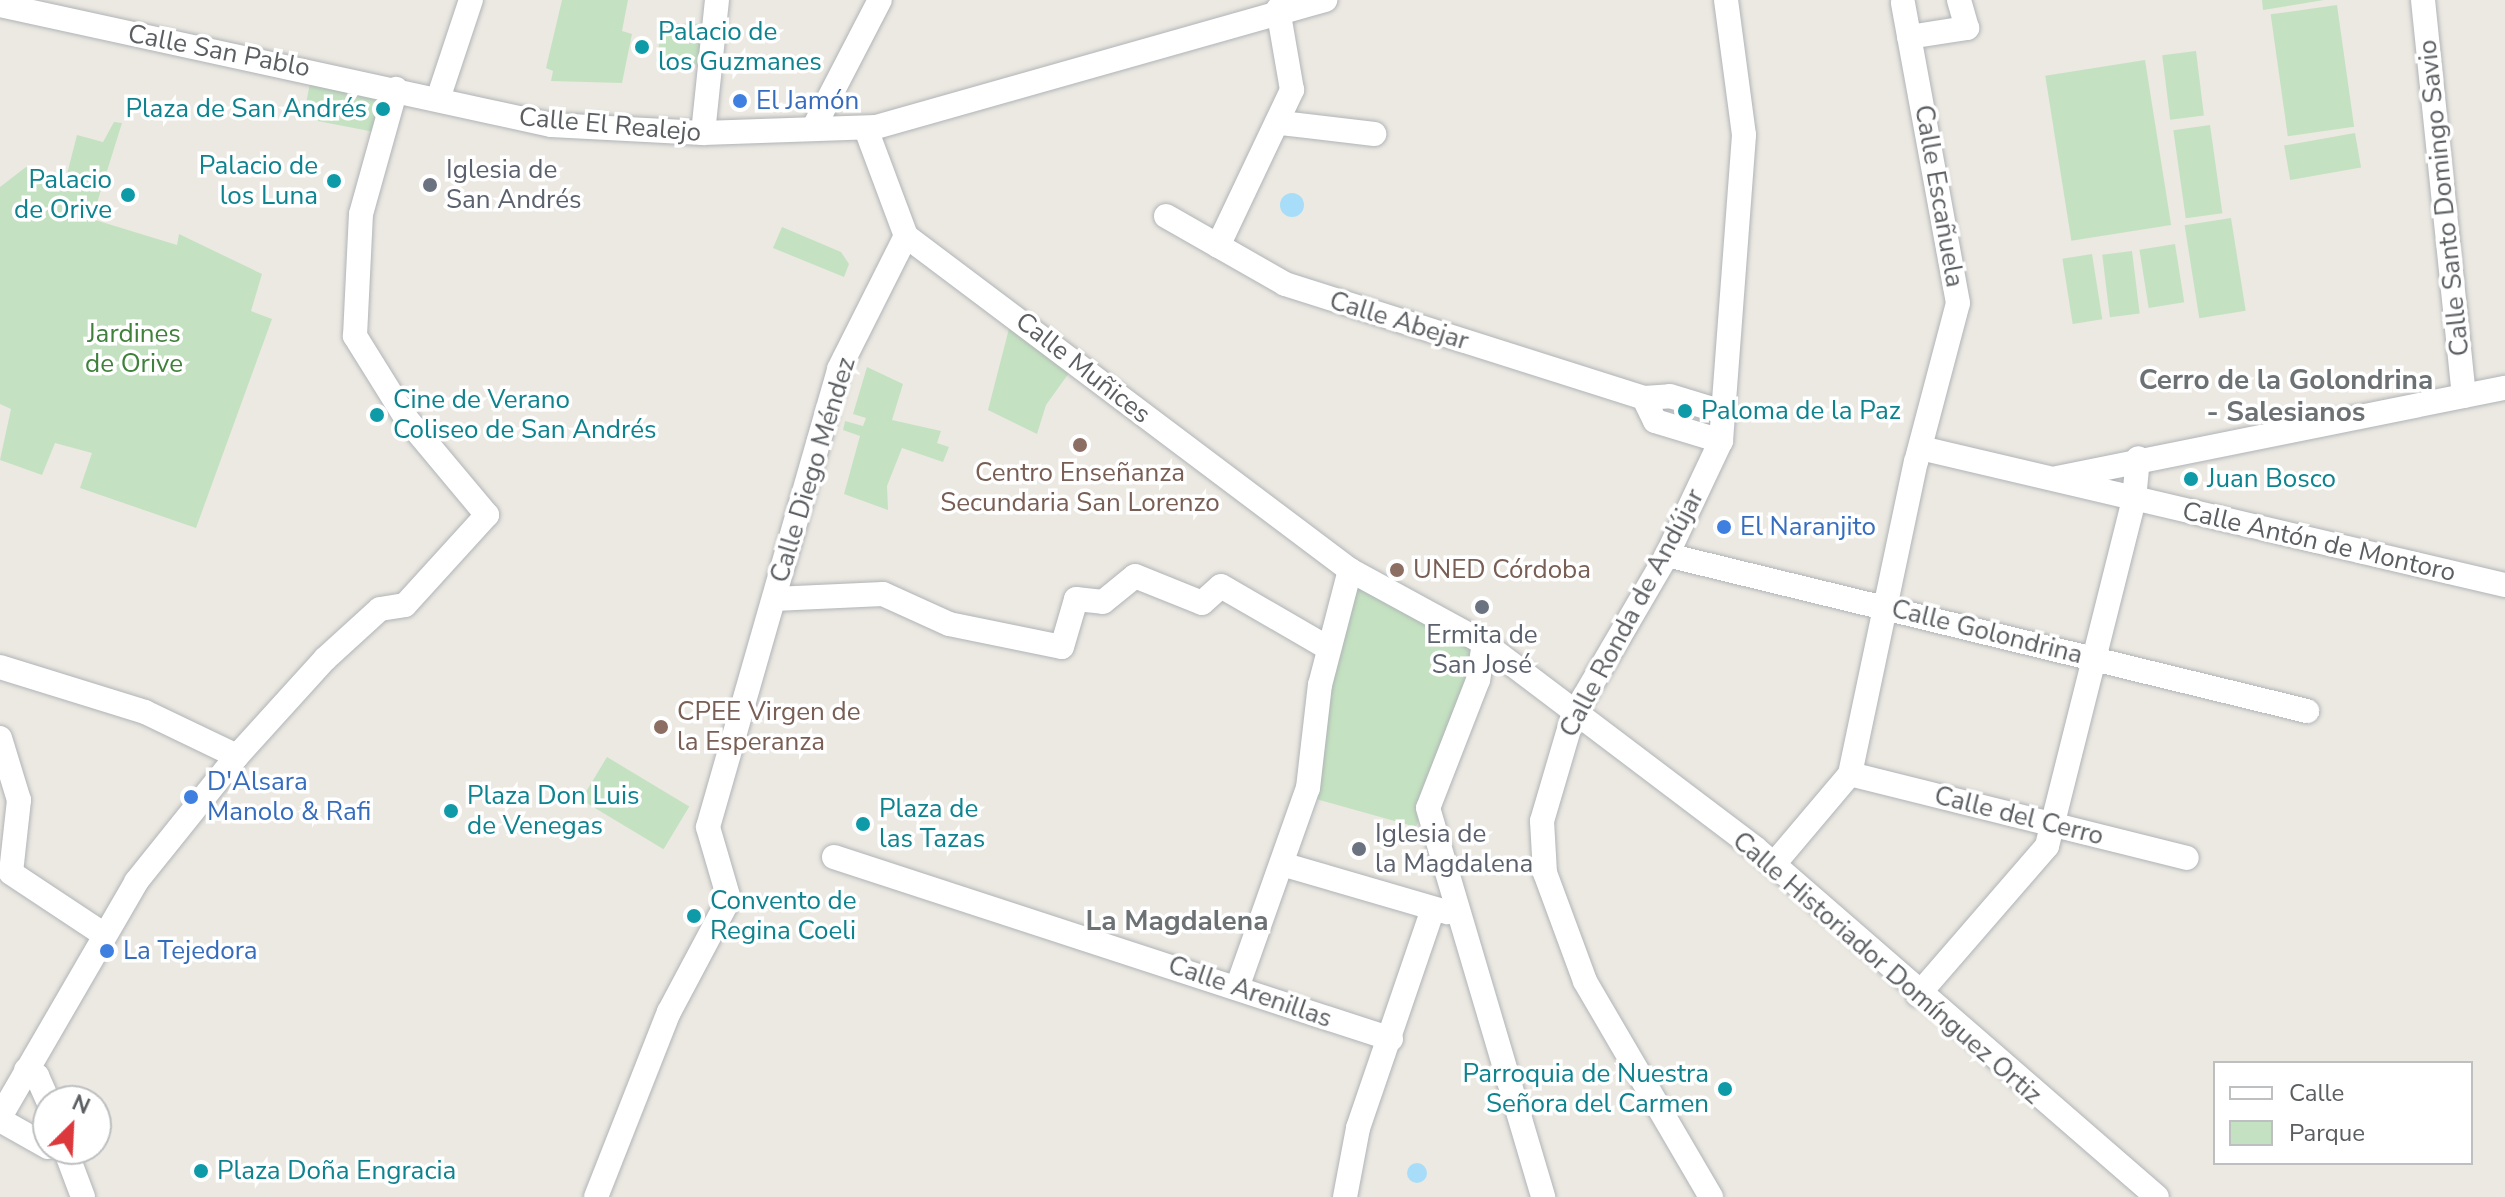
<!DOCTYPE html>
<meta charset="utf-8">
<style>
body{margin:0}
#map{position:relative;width:2505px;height:1197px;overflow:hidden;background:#ece9e2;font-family:"Nunito Sans",sans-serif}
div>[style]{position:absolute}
.green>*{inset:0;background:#c4e2c1;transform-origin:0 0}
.water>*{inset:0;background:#a7ddf8}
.round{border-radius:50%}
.roads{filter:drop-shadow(0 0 2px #b0b4b7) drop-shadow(0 0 2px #b0b4b7)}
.minor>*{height:24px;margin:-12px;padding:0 12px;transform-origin:12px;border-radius:12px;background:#fff}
.dots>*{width:22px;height:22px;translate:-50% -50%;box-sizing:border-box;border:4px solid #fff;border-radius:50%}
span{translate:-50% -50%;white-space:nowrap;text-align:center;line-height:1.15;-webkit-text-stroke:7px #fff;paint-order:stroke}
.culture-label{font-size:26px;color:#0d838f}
.left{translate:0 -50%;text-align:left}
.right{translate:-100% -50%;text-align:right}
.street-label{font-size:26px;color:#5b5f62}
.shop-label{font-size:26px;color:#366cbe}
.worship-label{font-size:26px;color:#5b616d}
.park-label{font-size:26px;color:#3f813b}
.education-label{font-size:26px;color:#785e54}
.neighbourhood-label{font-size:28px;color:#6c7174;font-weight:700}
.legend{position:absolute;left:2213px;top:1061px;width:260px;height:104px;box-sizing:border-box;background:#fff;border:2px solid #bdbfc0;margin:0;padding:10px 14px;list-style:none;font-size:24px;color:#5b5f62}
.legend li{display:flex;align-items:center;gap:16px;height:40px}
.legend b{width:40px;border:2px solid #bdbfc0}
.north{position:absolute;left:32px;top:1085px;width:80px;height:80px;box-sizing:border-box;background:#fff;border:2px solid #bdbfc0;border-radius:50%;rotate:24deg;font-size:22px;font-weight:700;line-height:32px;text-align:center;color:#5b5f62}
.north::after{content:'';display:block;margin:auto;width:28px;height:36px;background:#dc393d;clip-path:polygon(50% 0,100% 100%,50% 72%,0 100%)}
</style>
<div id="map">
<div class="green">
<div style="clip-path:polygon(562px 0,628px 0,622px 31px,632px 34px,622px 83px,551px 81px,553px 71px,546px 68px)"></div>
<div style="clip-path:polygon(2262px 0,2324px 0,2263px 10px)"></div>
<div style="left:2337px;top:5px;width:123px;height:67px;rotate:82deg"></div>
<div style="clip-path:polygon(663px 23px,708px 24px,701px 65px,656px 61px)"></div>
<div style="left:2196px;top:51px;width:65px;height:34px;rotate:83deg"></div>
<div style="left:2145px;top:60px;width:167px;height:101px;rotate:81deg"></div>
<div style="left:311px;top:78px;width:74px;height:41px;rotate:11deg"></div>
<div style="clip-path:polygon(114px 122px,122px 123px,92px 219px,177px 245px,179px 234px,262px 274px,251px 311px,272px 319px,196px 528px,80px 488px,92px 453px,55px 443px,42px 475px,0 460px,11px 409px,0 404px,0 187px,26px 167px,66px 178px,77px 135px,103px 142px)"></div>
<div style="left:2210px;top:125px;width:89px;height:37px;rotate:82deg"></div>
<div style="left:2355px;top:133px;width:35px;height:72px;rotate:80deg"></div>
<div style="left:2231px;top:218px;width:94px;height:47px;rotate:81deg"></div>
<div style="clip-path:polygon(782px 227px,841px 252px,849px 264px,844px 277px,773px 248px)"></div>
<div style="left:2175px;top:244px;width:59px;height:36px;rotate:81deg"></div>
<div style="left:2132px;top:251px;width:63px;height:30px;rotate:83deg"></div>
<div style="left:2092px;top:254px;width:66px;height:30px;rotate:81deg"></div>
<div style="clip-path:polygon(1012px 317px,1074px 366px,1046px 405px,1037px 434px,988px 410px)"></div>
<div style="clip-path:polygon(867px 367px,903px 384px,892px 420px,941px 431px,937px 443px,949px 447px,943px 462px,902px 448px,887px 486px,888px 510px,844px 494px,860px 436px,843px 430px,845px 421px,863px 426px,866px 418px,853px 414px)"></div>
<div style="clip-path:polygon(1362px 580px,1481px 651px,1416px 827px,1316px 799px,1329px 660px)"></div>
<div style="left:607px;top:757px;width:96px;height:50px;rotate:31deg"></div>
</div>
<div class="water">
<div class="round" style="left:1280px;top:193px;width:24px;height:24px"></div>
<div class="round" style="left:1407px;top:1163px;width:20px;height:20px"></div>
</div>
<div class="roads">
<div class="minor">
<div style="left:2423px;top:0;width:398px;rotate:84.1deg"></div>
<div style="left:0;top:5px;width:564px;rotate:12.29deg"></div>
<div style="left:551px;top:125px;width:152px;rotate:3deg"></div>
<div style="left:703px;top:133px;width:173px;rotate:-2deg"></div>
<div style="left:876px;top:127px;width:467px;rotate:-15.8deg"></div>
<div style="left:1909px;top:37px;width:59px;rotate:-8.8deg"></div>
<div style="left:1967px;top:28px;width:29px;rotate:-106deg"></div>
<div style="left:438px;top:99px;width:104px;rotate:-71.6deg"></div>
<div style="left:1281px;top:123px;width:94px;rotate:6.7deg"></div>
<div style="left:813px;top:129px;width:145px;rotate:-62.6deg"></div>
<div style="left:866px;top:129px;width:114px;rotate:69.5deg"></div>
<div style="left:906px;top:236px;width:556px;rotate:36.95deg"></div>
<div style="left:703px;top:133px;width:134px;rotate:-84deg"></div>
<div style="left:1166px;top:216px;width:137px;rotate:29.7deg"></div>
<div style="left:1285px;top:284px;width:377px;rotate:17.6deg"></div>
<div style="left:1218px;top:246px;width:173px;rotate:-64.6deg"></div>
<div style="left:1292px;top:90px;width:82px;rotate:-99.8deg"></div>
<div style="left:1721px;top:441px;width:69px;rotate:-163.1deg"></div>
<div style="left:1655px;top:421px;width:25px;rotate:-116deg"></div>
<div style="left:1644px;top:398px;width:26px;rotate:-4deg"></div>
<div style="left:1670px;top:396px;width:59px;rotate:16.9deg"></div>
<div style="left:1925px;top:449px;width:596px;rotate:13.2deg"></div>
<div style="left:2057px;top:478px;width:457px;rotate:-11.4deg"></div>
<div style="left:1667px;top:555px;width:659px;rotate:13.7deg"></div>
<div style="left:774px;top:599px;width:109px;rotate:-2.6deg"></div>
<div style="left:883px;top:594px;width:72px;rotate:24.4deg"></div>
<div style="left:949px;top:624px;width:115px;rotate:11.5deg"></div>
<div style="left:1062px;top:647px;width:50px;rotate:-73.7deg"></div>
<div style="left:1076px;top:599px;width:27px;rotate:6deg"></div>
<div style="left:1103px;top:602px;width:41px;rotate:-39.1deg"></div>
<div style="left:1135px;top:576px;width:72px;rotate:21.9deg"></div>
<div style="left:1202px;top:603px;width:25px;rotate:-42deg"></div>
<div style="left:1221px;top:586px;width:124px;rotate:30.1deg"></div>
<div style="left:1484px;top:643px;width:37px;rotate:99deg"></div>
<div style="left:1478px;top:680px;width:137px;rotate:111.3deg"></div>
<div style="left:1428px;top:808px;width:406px;rotate:73.5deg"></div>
<div style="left:0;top:667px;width:152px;rotate:17.2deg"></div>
<div style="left:145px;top:712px;width:102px;rotate:25.6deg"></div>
<div style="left:0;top:738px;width:65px;rotate:73deg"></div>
<div style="left:19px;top:800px;width:73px;rotate:96.3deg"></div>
<div style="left:11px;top:873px;width:110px;rotate:33.5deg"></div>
<div style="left:1850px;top:774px;width:347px;rotate:14deg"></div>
<div style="left:834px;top:857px;width:586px;rotate:18.09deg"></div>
<div style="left:1774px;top:864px;width:118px;rotate:-49.8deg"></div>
<div style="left:1850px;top:774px;width:319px;rotate:-78.1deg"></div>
<div style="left:1916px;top:462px;width:164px;rotate:-75.2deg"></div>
<div style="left:1958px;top:303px;width:305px;rotate:-100.4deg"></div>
<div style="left:1285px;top:865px;width:169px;rotate:16.2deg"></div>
<div style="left:1237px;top:988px;width:212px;rotate:-70.5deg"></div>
<div style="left:1308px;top:788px;width:104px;rotate:-83.4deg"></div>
<div style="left:1320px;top:685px;width:119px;rotate:-75.4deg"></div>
<div style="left:1350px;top:570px;width:153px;rotate:28.6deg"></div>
<div style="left:1484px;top:643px;width:340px;rotate:37.1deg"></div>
<div style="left:1755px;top:848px;width:532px;rotate:40.96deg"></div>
<div style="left:1918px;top:995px;width:197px;rotate:-49.1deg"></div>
<div style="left:2047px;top:846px;width:358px;rotate:-75.9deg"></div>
<div style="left:2134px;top:499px;width:41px;rotate:-84.4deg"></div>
<div style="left:26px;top:1070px;width:13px;rotate:29deg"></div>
<div style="left:37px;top:1076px;width:27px;rotate:66deg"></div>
<div style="left:0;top:1117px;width:272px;rotate:-59.9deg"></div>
<div style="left:136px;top:882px;width:161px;rotate:-51.3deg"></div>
<div style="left:237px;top:756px;width:131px;rotate:-47.8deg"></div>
<div style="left:325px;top:659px;width:74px;rotate:-42.3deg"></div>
<div style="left:380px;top:609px;width:25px;rotate:-9deg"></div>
<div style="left:405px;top:605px;width:122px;rotate:-47.7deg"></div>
<div style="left:487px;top:515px;width:126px;rotate:-129.9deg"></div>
<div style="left:406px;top:418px;width:97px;rotate:-121.9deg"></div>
<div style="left:355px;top:336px;width:122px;rotate:-87.2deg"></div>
<div style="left:361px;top:214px;width:130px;rotate:-74.4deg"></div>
<div style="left:0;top:1120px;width:55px;rotate:29.4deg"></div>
<div style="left:65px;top:1149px;width:51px;rotate:69.4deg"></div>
<div style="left:596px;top:1197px;width:199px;rotate:-68.5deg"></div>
<div style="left:669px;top:1012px;width:128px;rotate:-62deg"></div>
<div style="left:729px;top:899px;width:75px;rotate:-106.3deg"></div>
<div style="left:708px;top:827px;width:476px;rotate:-74deg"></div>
<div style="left:839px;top:369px;width:149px;rotate:-63.3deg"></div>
<div style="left:1345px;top:1197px;width:70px;rotate:-79.3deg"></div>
<div style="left:1358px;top:1128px;width:231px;rotate:-71.1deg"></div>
<div style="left:1711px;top:1197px;width:250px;rotate:-120.3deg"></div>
<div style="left:1585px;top:981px;width:115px;rotate:-110.3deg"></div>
<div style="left:1545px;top:873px;width:52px;rotate:-93.3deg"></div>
<div style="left:1542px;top:821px;width:109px;rotate:-73.6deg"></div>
<div style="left:1573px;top:716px;width:186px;rotate:-59.7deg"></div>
<div style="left:1667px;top:555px;width:126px;rotate:-64.7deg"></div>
<div style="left:1721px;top:441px;width:307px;rotate:-85.7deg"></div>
<div style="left:1744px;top:135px;width:136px;rotate:-97.6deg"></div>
</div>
</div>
<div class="dots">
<div style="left:642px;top:47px;background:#0f9aa8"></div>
<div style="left:740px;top:101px;background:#3f7fe0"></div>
<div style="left:383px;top:109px;background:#0f9aa8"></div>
<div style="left:334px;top:181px;background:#0f9aa8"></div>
<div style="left:430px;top:185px;background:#6b7280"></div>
<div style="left:128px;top:195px;background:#0f9aa8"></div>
<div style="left:1685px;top:411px;background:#0f9aa8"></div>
<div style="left:377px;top:415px;background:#0f9aa8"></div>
<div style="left:1080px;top:445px;background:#8d6e63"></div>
<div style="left:2191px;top:479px;background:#0f9aa8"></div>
<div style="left:1724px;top:527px;background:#3f7fe0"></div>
<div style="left:1397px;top:570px;background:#8d6e63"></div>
<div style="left:1482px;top:607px;background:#6b7280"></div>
<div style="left:661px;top:727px;background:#8d6e63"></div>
<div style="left:191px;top:797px;background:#3f7fe0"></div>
<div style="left:451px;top:811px;background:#0f9aa8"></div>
<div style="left:863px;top:824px;background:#0f9aa8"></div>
<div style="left:1359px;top:849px;background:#6b7280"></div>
<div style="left:694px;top:916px;background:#0f9aa8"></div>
<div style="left:107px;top:951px;background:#3f7fe0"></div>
<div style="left:1725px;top:1089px;background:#0f9aa8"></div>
<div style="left:201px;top:1171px;background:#0f9aa8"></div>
</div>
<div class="culture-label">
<span class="left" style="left:658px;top:47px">Palacio de<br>los Guzmanes</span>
<span class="right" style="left:367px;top:109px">Plaza de San Andrés</span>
<span class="right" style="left:318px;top:181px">Palacio de<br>los Luna</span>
<span class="right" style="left:112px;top:195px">Palacio<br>de Orive</span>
<span class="left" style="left:393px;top:415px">Cine de Verano<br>Coliseo de San Andrés</span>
<span class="left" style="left:1701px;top:411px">Paloma de la Paz</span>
<span class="left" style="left:2207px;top:479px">Juan Bosco</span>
<span class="left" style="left:467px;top:811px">Plaza Don Luis<br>de Venegas</span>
<span class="left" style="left:879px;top:824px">Plaza de<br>las Tazas</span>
<span class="left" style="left:710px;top:916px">Convento de<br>Regina Coeli</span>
<span class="right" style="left:1709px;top:1089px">Parroquia de Nuestra<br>Señora del Carmen</span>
<span class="left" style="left:217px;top:1171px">Plaza Doña Engracia</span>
</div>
<div class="street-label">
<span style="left:219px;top:51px;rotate:11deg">Calle San Pablo</span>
<span style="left:610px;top:125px;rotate:5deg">Calle El Realejo</span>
<span style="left:1939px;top:196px;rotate:80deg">Calle Escañuela</span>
<span style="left:2444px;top:198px;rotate:-96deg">Calle Santo Domingo Savio</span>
<span style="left:1399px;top:321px;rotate:17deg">Calle Abejar</span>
<span style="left:1083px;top:368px;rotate:38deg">Calle Muñices</span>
<span style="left:813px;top:470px;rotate:-73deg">Calle Diego Méndez</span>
<span style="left:2319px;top:542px;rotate:13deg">Calle Antón de Montoro</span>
<span style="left:1632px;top:613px;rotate:-62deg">Calle Ronda de Andújar</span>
<span style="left:1987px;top:632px;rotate:14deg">Calle Golondrina</span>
<span style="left:2019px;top:816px;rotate:14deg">Calle del Cerro</span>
<span style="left:1887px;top:968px;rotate:41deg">Calle Historiador Domínguez Ortiz</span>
<span style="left:1250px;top:992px;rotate:19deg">Calle Arenillas</span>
</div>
<div class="shop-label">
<span class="left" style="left:756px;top:101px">El Jamón</span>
<span class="left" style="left:1740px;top:527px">El Naranjito</span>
<span class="left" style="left:207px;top:797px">D'Alsara<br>Manolo &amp; Rafi</span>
<span class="left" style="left:123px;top:951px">La Tejedora</span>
</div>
<div class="worship-label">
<span class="left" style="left:446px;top:185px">Iglesia de<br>San Andrés</span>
<span style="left:1482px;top:650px">Ermita de<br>San José</span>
<span class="left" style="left:1375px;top:849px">Iglesia de<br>la Magdalena</span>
</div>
<div class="park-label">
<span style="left:134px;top:349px">Jardines<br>de Orive</span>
</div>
<div class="education-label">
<span style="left:1080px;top:488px">Centro Enseñanza<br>Secundaria San Lorenzo</span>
<span class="left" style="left:1413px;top:570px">UNED Córdoba</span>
<span class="left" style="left:677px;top:727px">CPEE Virgen de<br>la Esperanza</span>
</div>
<div class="neighbourhood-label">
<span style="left:2286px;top:396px">Cerro de la Golondrina<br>- Salesianos</span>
<span style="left:1177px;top:921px">La Magdalena</span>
</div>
<ul class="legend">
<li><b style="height:10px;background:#fff"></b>Calle</li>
<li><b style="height:22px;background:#c4e2c1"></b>Parque</li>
</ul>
<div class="north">N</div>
</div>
